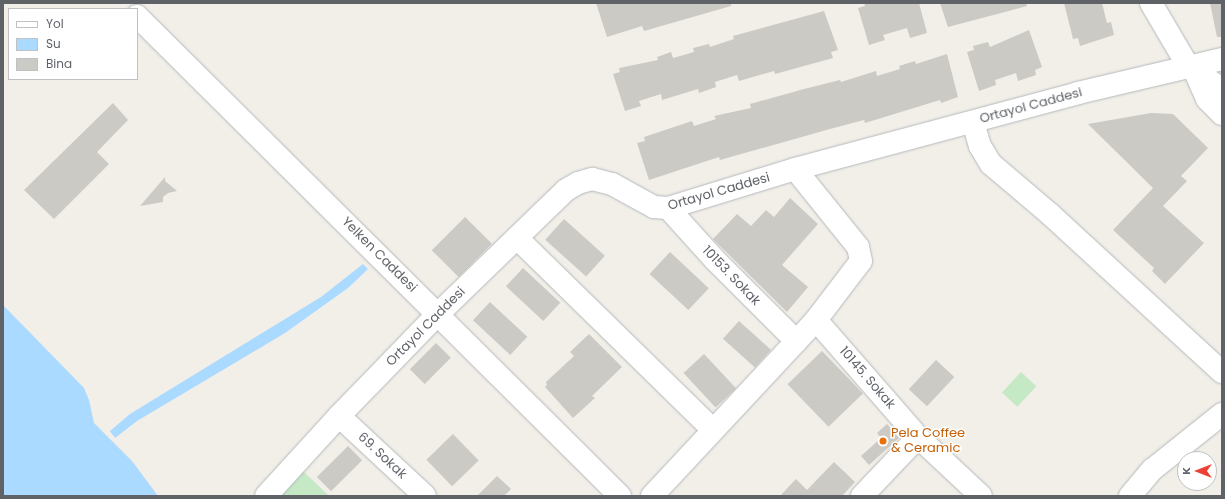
<!DOCTYPE html>
<style>
body{margin:0}
#map{position:relative;width:1225px;height:499px;overflow:hidden;background:#f1efe8;font-family:Poppins,sans-serif}
div>[style]{position:absolute}
.green>*{inset:0;background:#c5e8c5;transform-origin:0 0}
.water>*{inset:0;background:#aadaff}
.building>*{inset:0;background:#cccac5;transform-origin:0 0}
.roads{filter:drop-shadow(0 0 1px #b5b8bc) drop-shadow(0 0 1px #b5b8bc)}
.minor>*{height:22px;margin:-11px;padding:0 11px;transform-origin:11px;border-radius:11px;background:#fff}
.dots>*{width:11px;height:11px;translate:-50% -50%;box-sizing:border-box;border:2px solid #fff;border-radius:50%}
span{translate:-50% -50%;white-space:nowrap;text-align:center;line-height:1.15;-webkit-text-stroke:3px #fff;paint-order:stroke}
.street-label{font-size:13px;color:#5f6368}
.food-label{font-size:13px;color:#c56008}
.left{translate:0 -50%;text-align:left}
.frame{position:absolute;inset:0;border:4px solid #5f6368;pointer-events:none}
.legend{position:absolute;left:8px;top:8px;width:130px;height:72px;box-sizing:border-box;background:#fff;border:1px solid #bfc1c3;margin:0;padding:5px 7px;list-style:none;font-size:12px;color:#5f6368}
.legend li{display:flex;align-items:center;gap:8px;height:20px}
.legend b{width:20px;border:1px solid #bfc1c3}
.north{position:absolute;left:1177px;top:451px;width:40px;height:40px;box-sizing:border-box;background:#fff;border:1px solid #bfc1c3;border-radius:50%;rotate:270deg;font-size:11px;font-weight:700;line-height:16px;text-align:center;color:#5f6368}
.north::after{content:'';display:block;margin:auto;width:14px;height:18px;background:#ea4335;clip-path:polygon(50% 0,100% 100%,50% 72%,0 100%)}
</style>
<div id="map">
<div class="green">
<div style="left:1021px;top:372px;width:21px;height:28px;rotate:43deg"></div>
<div style="clip-path:polygon(303px 471px,329px 496px,280px 496px)"></div>
</div>
<div class="water">
<div style="clip-path:polygon(363px 264px,368px 269px,348px 288px,285px 333px,137px 421px,115px 438px,110px 431px,130px 414px,321px 297px)"></div>
<div style="clip-path:polygon(3px 305px,84px 388px,89px 400px,94px 423px,132px 461px,158px 496px,3px 496px)"></div>
</div>
<div class="building">
<div style="clip-path:polygon(596px 3px,731px 3px,731px 6px,644px 31px,642px 26px,607px 37px)"></div>
<div style="clip-path:polygon(864px 3px,919px 3px,927px 33px,910px 38px,907px 28px,883px 35px,885px 40px,869px 45px,858px 8px,865px 6px)"></div>
<div style="clip-path:polygon(940px 3px,1026px 3px,1027px 6px,948px 27px)"></div>
<div style="clip-path:polygon(1064px 3px,1102px 3px,1107px 23px,1111px 22px,1114px 35px,1080px 46px,1078px 38px,1073px 39px)"></div>
<div style="clip-path:polygon(1210px 3px,1222px 3px,1222px 37px,1217px 37px)"></div>
<div style="clip-path:polygon(824px 11px,838px 50px,831px 52px,833px 58px,775px 74px,774px 71px,739px 81px,737px 75px,715px 82px,716px 87px,699px 93px,698px 89px,662px 100px,661px 94px,639px 101px,641px 106px,625px 111px,613px 74px,620px 72px,619px 68px,658px 60px,657px 57px,671px 52px,673px 58px,694px 52px,693px 48px,709px 44px,710px 47px,734px 39px,733px 36px)"></div>
<div style="clip-path:polygon(1029px 30px,1042px 67px,1035px 70px,1036px 75px,1018px 81px,1016px 73px,995px 80px,996px 85px,979px 91px,967px 52px,974px 50px,973px 46px,988px 42px,990px 47px)"></div>
<div style="clip-path:polygon(947px 54px,958px 97px,941px 103px,940px 100px,865px 123px,864px 120px,830px 129px,720px 160px,719px 157px,649px 180px,637px 143px,645px 141px,644px 137px,692px 121px,694px 126px,716px 119px,714px 116px,751px 108px,750px 104px,804px 89px,840px 80px,841px 82px,876px 71px,877px 76px,900px 69px,899px 66px,915px 61px,916px 64px)"></div>
<div style="clip-path:polygon(113px 103px,128px 120px,97px 152px,109px 164px,54px 219px,24px 190px)"></div>
<div style="clip-path:polygon(1151px 113px,1173px 114px,1208px 148px,1181px 176px,1187px 181px,1163px 206px,1204px 243px,1165px 284px,1152px 271px,1154px 268px,1113px 230px,1153px 188px,1088px 124px)"></div>
<div style="clip-path:polygon(165px 177px,165px 181px,177px 191px,168px 193px,163px 197px,163px 202px,140px 206px)"></div>
<div style="clip-path:polygon(790px 198px,818px 224px,782px 265px,808px 287px,787px 312px,713px 239px,737px 214px,751px 226px,766px 210px,774px 217px)"></div>
<div style="left:465px;top:217px;width:38px;height:47px;rotate:45deg"></div>
<div style="left:564px;top:219px;width:55px;height:28px;rotate:42deg"></div>
<div style="left:670px;top:252px;width:53px;height:30px;rotate:43deg"></div>
<div style="left:523px;top:268px;width:51px;height:25px;rotate:43deg"></div>
<div style="left:490px;top:302px;width:51px;height:25px;rotate:43deg"></div>
<div style="left:739px;top:321px;width:43px;height:24px;rotate:42deg"></div>
<div style="clip-path:polygon(589px 334px,622px 367px,592px 396px,595px 398px,573px 418px,545px 387px,547px 385px,546px 382px,574px 356px,570px 352px)"></div>
<div style="left:436px;top:343px;width:21px;height:37px;rotate:45deg"></div>
<div style="left:822px;top:351px;width:59px;height:48px;rotate:46deg"></div>
<div style="left:704px;top:354px;width:47px;height:28px;rotate:47deg"></div>
<div style="left:936px;top:360px;width:25px;height:40px;rotate:43deg"></div>
<div style="clip-path:polygon(887px 424px,899px 438px,869px 465px,861px 456px,881px 438px,877px 433px)"></div>
<div style="left:453px;top:434px;width:37px;height:37px;rotate:46deg"></div>
<div style="left:348px;top:446px;width:20px;height:44px;rotate:45deg"></div>
<div style="clip-path:polygon(834px 462px,855px 482px,842px 496px,780px 496px,796px 479px,807px 490px)"></div>
<div style="clip-path:polygon(497px 476px,511px 489px,504px 496px,477px 496px)"></div>
</div>
<div class="roads">
<div class="minor">
<div style="left:1151px;top:3px;width:73px;rotate:59.6deg"></div>
<div style="left:1188px;top:66px;width:41px;rotate:34.1deg"></div>
<div style="left:137px;top:16px;width:681px;rotate:44.82deg"></div>
<div style="left:1196px;top:74px;width:27px;rotate:66deg"></div>
<div style="left:1207px;top:99px;width:21px;rotate:45deg"></div>
<div style="left:973px;top:122px;width:25px;rotate:74deg"></div>
<div style="left:980px;top:146px;width:21px;rotate:59deg"></div>
<div style="left:991px;top:164px;width:79px;rotate:40.4deg"></div>
<div style="left:1051px;top:215px;width:232px;rotate:42.6deg"></div>
<div style="left:668px;top:208px;width:70px;rotate:47.9deg"></div>
<div style="left:715px;top:260px;width:115px;rotate:45deg"></div>
<div style="left:517px;top:238px;width:274px;rotate:44.4deg"></div>
<div style="left:816px;top:320px;width:155px;rotate:48.9deg"></div>
<div style="left:339px;top:416px;width:117px;rotate:42.9deg"></div>
<div style="left:266px;top:496px;width:108px;rotate:-47.6deg"></div>
<div style="left:339px;top:416px;width:142px;rotate:-45.9deg"></div>
<div style="left:438px;top:314px;width:178px;rotate:-44.1deg"></div>
<div style="left:566px;top:190px;width:14px;rotate:-30deg"></div>
<div style="left:578px;top:183px;width:15px;rotate:-16deg"></div>
<div style="left:592px;top:179px;width:21px;rotate:14deg"></div>
<div style="left:612px;top:184px;width:48px;rotate:28.7deg"></div>
<div style="left:654px;top:207px;width:14px;rotate:4deg"></div>
<div style="left:668px;top:208px;width:133px;rotate:-17.1deg"></div>
<div style="left:795px;top:169px;width:293px;rotate:-15deg"></div>
<div style="left:1078px;top:93px;width:148px;rotate:-13.3deg"></div>
<div style="left:652px;top:496px;width:241px;rotate:-47deg"></div>
<div style="left:816px;top:320px;width:74px;rotate:-52.7deg"></div>
<div style="left:861px;top:261px;width:14px;rotate:-102deg"></div>
<div style="left:858px;top:247px;width:100px;rotate:-128.9deg"></div>
<div style="left:862px;top:496px;width:81px;rotate:-46.5deg"></div>
<div style="left:918px;top:437px;width:86px;rotate:43.1deg"></div>
<div style="left:1130px;top:496px;width:35px;rotate:-50deg"></div>
<div style="left:1153px;top:469px;width:88px;rotate:-38.6deg"></div>
</div>
</div>
<div class="dots">
<div style="left:883px;top:441px;background:#e8710a"></div>
</div>
<div class="street-label">
<span style="left:1031px;top:106px;rotate:-15deg">Ortayol Caddesi</span>
<span style="left:719px;top:192px;rotate:-16deg">Ortayol Caddesi</span>
<span style="left:379px;top:255px;rotate:45deg">Yelken Caddesi</span>
<span style="left:731px;top:276px;rotate:46deg">10153. Sokak</span>
<span style="left:426px;top:327px;rotate:-45deg">Ortayol Caddesi</span>
<span style="left:867px;top:378px;rotate:49deg">10145. Sokak</span>
<span style="left:382px;top:456px;rotate:43deg">69. Sokak</span>
</div>
<div class="food-label">
<span class="left" style="left:891px;top:441px">Pela Coffee<br>&amp; Ceramic</span>
</div>
<div class="frame"></div>
<ul class="legend">
<li><b style="height:5px;background:#fff"></b>Yol</li>
<li><b style="height:11px;background:#aadaff"></b>Su</li>
<li><b style="height:11px;background:#cccac5"></b>Bina</li>
</ul>
<div class="north">K</div>
</div>
